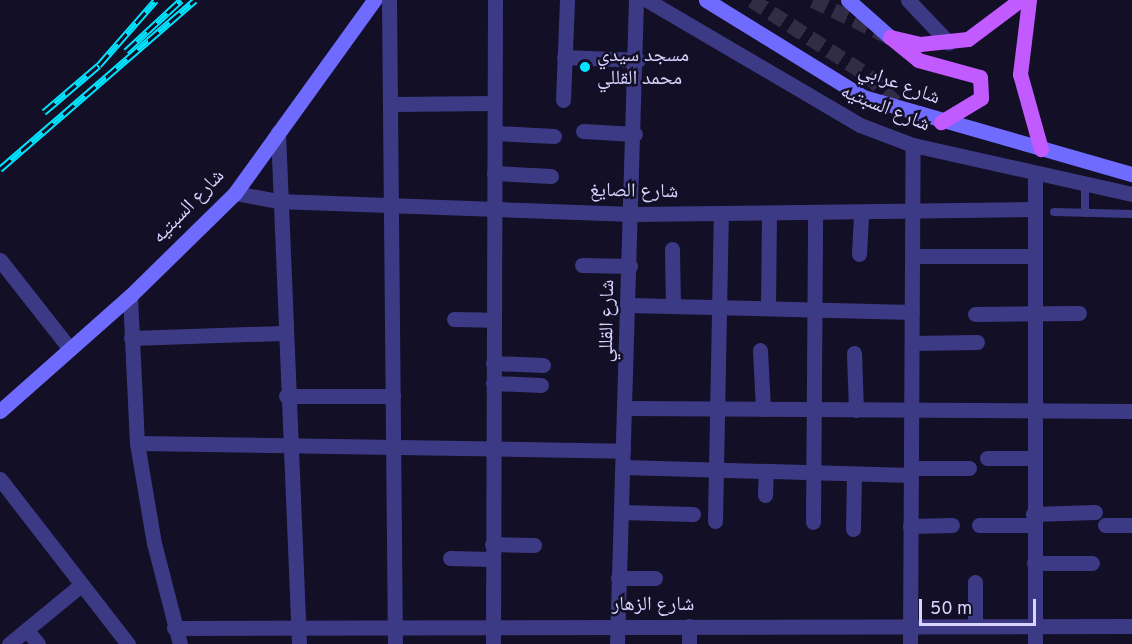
<!DOCTYPE html>
<meta charset="utf-8">
<style>
body{margin:0}
#map{position:relative;width:1132px;height:644px;overflow:hidden;background:#130f26;font-family:Overpass,"Noto Naskh Arabic",sans-serif}
div>[style]{position:absolute}
.primary-tunnel>*{height:15px;margin-top:-7.5px;transform-origin:0;background:repeating-linear-gradient(90deg,#312d47 0 15px,transparent 0 23px)}
.lane>*{height:8px;margin:-4px;padding:0 4px;transform-origin:4px;border-radius:4px;background:#3d3a85}
.street>*{height:15px;margin:-7.5px;padding:0 7.5px;transform-origin:7.5px;border-radius:7.5px;background:#3d3a85}
.secondary>*{height:15px;margin:-7.5px;padding:0 7.5px;transform-origin:7.5px;border-radius:7.5px;background:#6f6bff}
.primary>*{height:15px;margin:-7.5px;padding:0 7.5px;transform-origin:7.5px;border-radius:7.5px;background:#c25bff}
.rail>*{height:7px;margin-top:-3.5px;transform-origin:0;background:repeating-linear-gradient(90deg,#130f26 0 14px,#00e5ff 0 28px);box-sizing:border-box;border-block:2px solid #00e5ff}
.dots>*{width:16px;height:16px;translate:-50% -50%;box-sizing:border-box;border:3px solid #130f26;border-radius:50%}
span{translate:-50% -50%;white-space:nowrap;text-align:center;line-height:1.15;-webkit-text-stroke:5px #130f26;paint-order:stroke}
.poi-label{font-size:20px;color:#d9d4ff}
.left{translate:0 -50%;text-align:left}
.street-label{font-size:20px;color:#d9d4ff}
.scale{position:absolute;left:919px;top:599px;width:117px;height:27px;box-sizing:border-box;border:3px solid #d9d4ff;border-top:0;padding-left:8px;font-size:18px;line-height:21px;white-space:nowrap;color:#d9d4ff;-webkit-text-stroke:4px #130f26;paint-order:stroke}
</style>
<div id="map">
<div class="primary-tunnel">
<div style="left:752px;top:0;width:138px;rotate:32.9deg"></div>
<div style="left:868px;top:75px;width:49px;rotate:45deg"></div>
<div style="left:813px;top:0;width:85px;rotate:25.7deg"></div>
</div>
<div class="lane">
<div style="left:1085px;top:185px;width:28px;rotate:90deg"></div>
<div style="left:1054px;top:212px;width:78px;rotate:1.5deg"></div>
</div>
<div class="street">
<div style="left:389px;top:0;width:644px;rotate:89.47deg"></div>
<div style="left:647px;top:0;width:247px;rotate:30.4deg"></div>
<div style="left:860px;top:125px;width:57px;rotate:20.7deg"></div>
<div style="left:913px;top:145px;width:224px;rotate:12.6deg"></div>
<div style="left:908px;top:0;width:59px;rotate:46.4deg"></div>
<div style="left:564px;top:57px;width:74px;rotate:2.3deg"></div>
<div style="left:563px;top:100px;width:100px;rotate:-87.7deg"></div>
<div style="left:393px;top:104px;width:101px;rotate:-0.6deg"></div>
<div style="left:583px;top:131px;width:52px;rotate:3.3deg"></div>
<div style="left:278px;top:132px;width:512px;rotate:87.65deg"></div>
<div style="left:495px;top:133px;width:59px;rotate:2.9deg"></div>
<div style="left:494px;top:173px;width:57px;rotate:3deg"></div>
<div style="left:235px;top:193px;width:44px;rotate:10.5deg"></div>
<div style="left:278px;top:201px;width:355px;rotate:2.1deg"></div>
<div style="left:633px;top:214px;width:401px;rotate:-0.7deg"></div>
<div style="left:672px;top:249px;width:57px;rotate:89deg"></div>
<div style="left:859px;top:254px;width:39px;rotate:-87deg"></div>
<div style="left:913px;top:256px;width:120px"></div>
<div style="left:0;top:260px;width:113px;rotate:51.8deg"></div>
<div style="left:582px;top:265px;width:48px;rotate:1.2deg"></div>
<div style="left:130px;top:296px;width:147px;rotate:87.3deg"></div>
<div style="left:137px;top:443px;width:101px;rotate:80.4deg"></div>
<div style="left:154px;top:543px;width:104px;rotate:75.6deg"></div>
<div style="left:629px;top:305px;width:283px;rotate:1.4deg"></div>
<div style="left:768px;top:308px;width:93px;rotate:-89.4deg"></div>
<div style="left:975px;top:314px;width:104px;rotate:-0.6deg"></div>
<div style="left:454px;top:319px;width:39px;rotate:1deg"></div>
<div style="left:131px;top:338px;width:152px;rotate:-1.9deg"></div>
<div style="left:912px;top:343px;width:65px;rotate:-0.9deg"></div>
<div style="left:760px;top:350px;width:59px;rotate:87.1deg"></div>
<div style="left:854px;top:353px;width:57px;rotate:88deg"></div>
<div style="left:493px;top:363px;width:50px;rotate:2.3deg"></div>
<div style="left:493px;top:383px;width:48px;rotate:2.4deg"></div>
<div style="left:286px;top:396px;width:107px"></div>
<div style="left:626px;top:408px;width:506px;rotate:0.34deg"></div>
<div style="left:137px;top:443px;width:486px;rotate:0.9deg"></div>
<div style="left:987px;top:458px;width:46px"></div>
<div style="left:623px;top:467px;width:288px;rotate:1.6deg"></div>
<div style="left:911px;top:468px;width:58px"></div>
<div style="left:0;top:479px;width:209px;rotate:52.2deg"></div>
<div style="left:765px;top:495px;width:24px;rotate:-88deg"></div>
<div style="left:621px;top:512px;width:72px;rotate:1.6deg"></div>
<div style="left:1033px;top:514px;width:62px;rotate:-1.8deg"></div>
<div style="left:715px;top:521px;width:307px;rotate:-88.9deg"></div>
<div style="left:813px;top:522px;width:306px;rotate:-89.6deg"></div>
<div style="left:979px;top:525px;width:54px"></div>
<div style="left:1105px;top:525px;width:27px"></div>
<div style="left:910px;top:526px;width:42px;rotate:-1.4deg"></div>
<div style="left:853px;top:529px;width:55px;rotate:-89deg"></div>
<div style="left:492px;top:544px;width:42px;rotate:1.4deg"></div>
<div style="left:450px;top:558px;width:42px;rotate:1.4deg"></div>
<div style="left:1034px;top:563px;width:58px"></div>
<div style="left:618px;top:578px;width:37px"></div>
<div style="left:975px;top:582px;width:43px;rotate:90deg"></div>
<div style="left:174px;top:628px;width:958px;rotate:-0.12deg"></div>
<div style="left:27px;top:630px;width:18px;rotate:52deg"></div>
<div style="left:9px;top:644px;width:94px;rotate:-39.4deg"></div>
<div style="left:493px;top:644px;width:644px;rotate:-89.82deg"></div>
<div style="left:617px;top:644px;width:644px;rotate:-88.31deg"></div>
<div style="left:689px;top:644px;width:18px;rotate:-90deg"></div>
<div style="left:910px;top:644px;width:499px;rotate:-89.7deg"></div>
<div style="left:1035px;top:644px;width:468px;rotate:-90deg"></div>
</div>
<div class="secondary">
<div style="left:706px;top:0;width:185px;rotate:31.7deg"></div>
<div style="left:863px;top:97px;width:280px;rotate:16deg"></div>
<div style="left:848px;top:0;width:56px;rotate:41.4deg"></div>
<div style="left:0;top:411px;width:174px;rotate:-41.5deg"></div>
<div style="left:130px;top:296px;width:147px;rotate:-44.4deg"></div>
<div style="left:235px;top:193px;width:238px;rotate:-54.2deg"></div>
</div>
<div class="primary">
<div style="left:1029px;top:0;width:75px;rotate:96.9deg"></div>
<div style="left:1020px;top:74px;width:78px;rotate:74.4deg"></div>
<div style="left:890px;top:37px;width:36px;rotate:39deg"></div>
<div style="left:918px;top:60px;width:64px;rotate:15.3deg"></div>
<div style="left:980px;top:77px;width:21px;rotate:87deg"></div>
<div style="left:981px;top:98px;width:47px;rotate:149deg"></div>
<div style="left:890px;top:37px;width:31px;rotate:13deg"></div>
<div style="left:920px;top:44px;width:48px;rotate:-5.9deg"></div>
<div style="left:968px;top:39px;width:65px;rotate:-36.9deg"></div>
</div>
<div class="rail">
<div style="left:126px;top:51px;width:75px;rotate:-42.8deg"></div>
<div style="left:44px;top:112px;width:72px;rotate:-40.5deg"></div>
<div style="left:99px;top:65px;width:86px;rotate:-48.8deg"></div>
<div style="left:0;top:169px;width:258px;rotate:-40.9deg"></div>
</div>
<div class="dots">
<div style="left:585px;top:67px;background:#00e5ff"></div>
</div>
<div class="poi-label">
<span class="left" style="left:597px;top:68px">مسجد سيدي<br>محمد القللي</span>
</div>
<div class="street-label">
<span style="left:899px;top:85px;rotate:20deg">شارع عرابي</span>
<span style="left:885px;top:109px;rotate:22deg">شارع السبتيه</span>
<span style="left:634px;top:192px;rotate:1deg">شارع الصايغ</span>
<span style="left:189px;top:207px;rotate:-46deg">شارع السبتيه</span>
<span style="left:608px;top:321px;rotate:-89deg">شارع القللي</span>
<span style="left:653px;top:605px">شارع الزهار</span>
</div>
<div class="scale">50 m</div>
</div>
